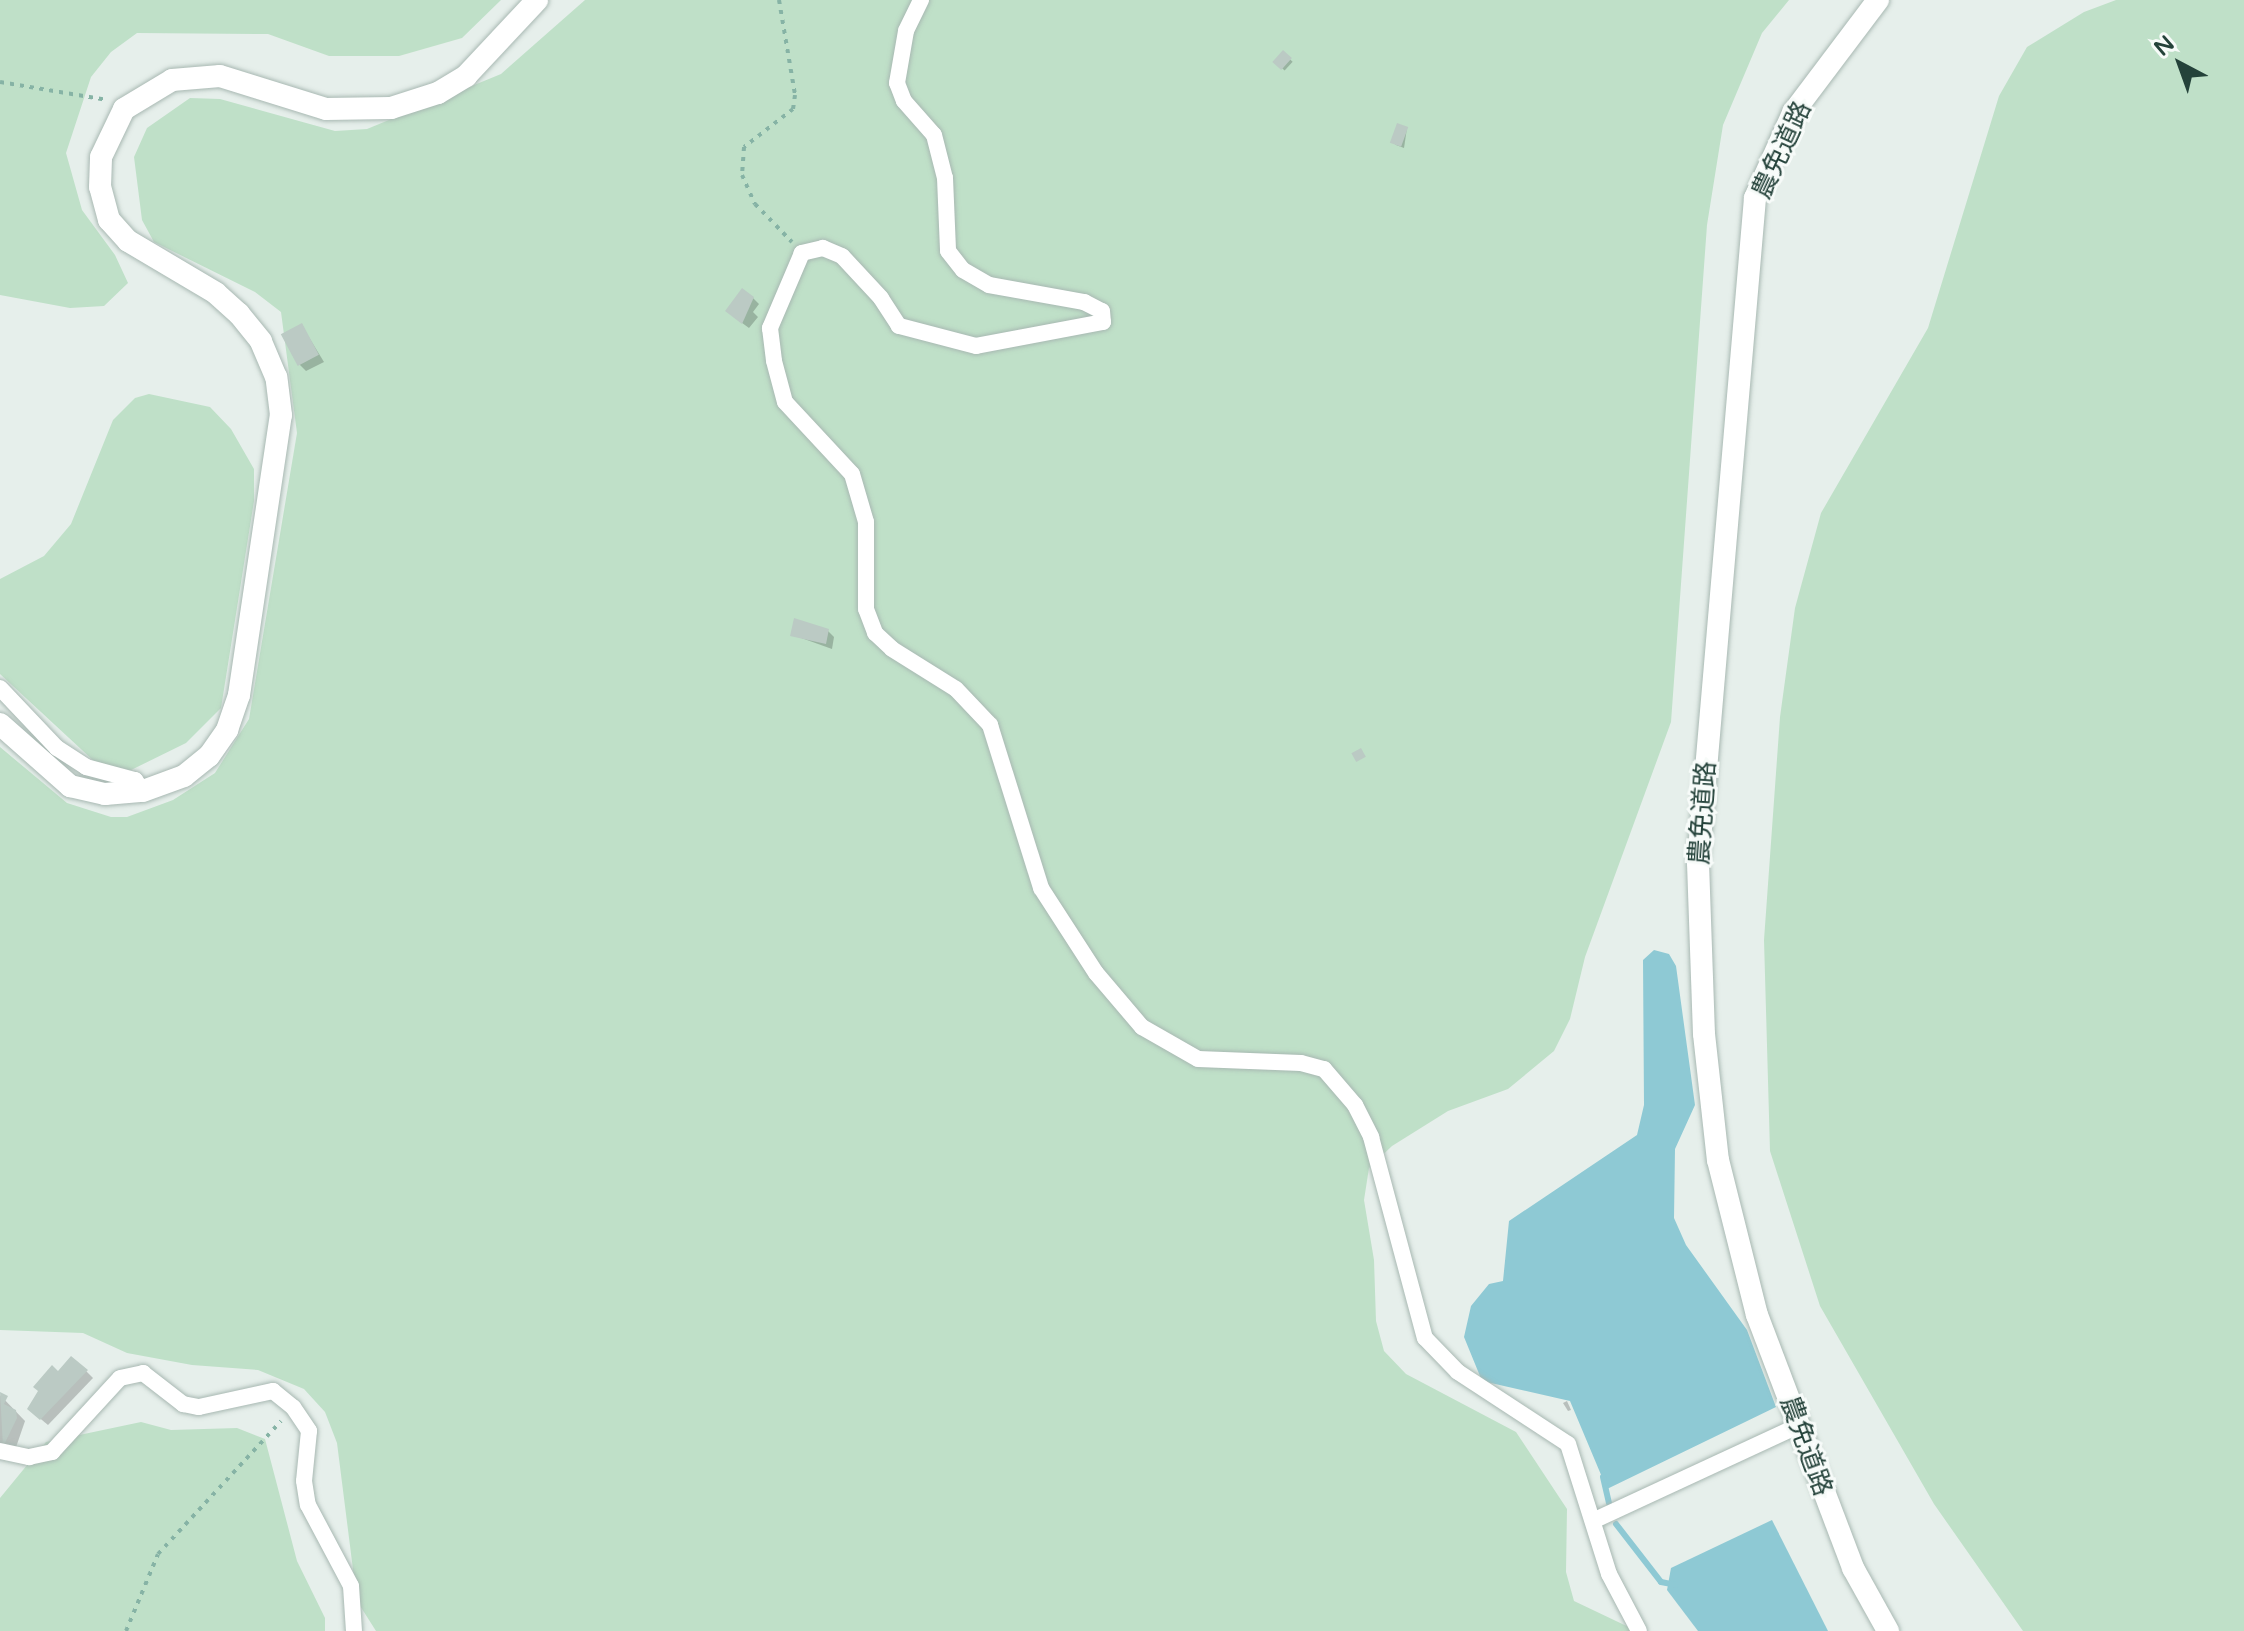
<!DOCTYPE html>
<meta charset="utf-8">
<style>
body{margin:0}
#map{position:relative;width:2244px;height:1631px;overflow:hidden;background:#e6efeb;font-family:"Varela Round","Noto Sans JP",sans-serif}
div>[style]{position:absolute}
.green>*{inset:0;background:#bfe0c8}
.water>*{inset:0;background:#8ec9d4}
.shadow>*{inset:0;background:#0003;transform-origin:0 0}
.stream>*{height:6px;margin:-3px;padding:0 3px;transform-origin:3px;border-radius:3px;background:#8ec9d4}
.building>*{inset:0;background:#bbcac4;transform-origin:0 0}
.path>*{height:4px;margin-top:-2px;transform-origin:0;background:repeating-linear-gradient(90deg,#86b3a5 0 4px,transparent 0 10px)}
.roads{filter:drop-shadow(0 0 2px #a8b8b2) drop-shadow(0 0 2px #a8b8b2)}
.street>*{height:16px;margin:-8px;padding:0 8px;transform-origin:8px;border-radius:8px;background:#fff}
.secondary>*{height:22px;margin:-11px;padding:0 11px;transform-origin:11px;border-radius:11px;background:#fff}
span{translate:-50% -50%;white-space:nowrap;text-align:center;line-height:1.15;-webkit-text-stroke:6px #f7fbf9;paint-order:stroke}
.street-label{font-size:26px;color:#24423a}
.north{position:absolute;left:2140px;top:24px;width:80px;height:80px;-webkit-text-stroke:6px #f7fbf9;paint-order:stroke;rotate:319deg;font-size:22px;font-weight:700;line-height:32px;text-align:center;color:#24423a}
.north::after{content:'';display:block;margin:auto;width:28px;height:36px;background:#24423a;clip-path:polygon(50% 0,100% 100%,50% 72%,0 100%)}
</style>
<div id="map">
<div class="green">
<div style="clip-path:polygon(0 0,501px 0,462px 38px,399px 56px,329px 56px,268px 34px,137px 33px,111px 52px,91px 77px,66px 153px,82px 210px,115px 255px,128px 283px,104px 306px,70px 308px,0 295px)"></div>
<div style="clip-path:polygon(585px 0,1789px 0,1762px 33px,1723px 125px,1707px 225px,1671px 722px,1585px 957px,1570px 1019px,1554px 1051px,1508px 1089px,1448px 1111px,1392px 1146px,1369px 1168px,1364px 1200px,1374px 1260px,1376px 1321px,1384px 1351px,1406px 1374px,1516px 1432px,1567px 1509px,1566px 1572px,1574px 1601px,1637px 1631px,376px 1631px,357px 1601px,337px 1443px,325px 1412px,304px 1389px,258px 1370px,192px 1365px,127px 1353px,83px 1333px,0 1330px,0 747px,67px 803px,111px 817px,127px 817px,173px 800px,215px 773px,249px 719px,297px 433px,281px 312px,255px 292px,154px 242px,142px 220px,134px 157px,147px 128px,190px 98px,220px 99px,335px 131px,367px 129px,501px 74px)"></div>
<div style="clip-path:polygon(2116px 0,2244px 0,2244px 1631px,2023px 1631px,1934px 1504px,1820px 1306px,1770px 1151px,1764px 940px,1780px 717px,1795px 608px,1821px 513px,1928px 328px,1999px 96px,2027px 47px,2084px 12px)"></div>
<div style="clip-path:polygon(149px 394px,210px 407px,231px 429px,254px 469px,254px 501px,221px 708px,186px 743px,127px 772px,96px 763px,0 674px,0 579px,44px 556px,71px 524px,113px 420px,135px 398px)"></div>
<div style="clip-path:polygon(141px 1422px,171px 1430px,237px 1428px,265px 1439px,297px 1561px,325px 1618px,325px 1631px,0 1631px,0 1498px,46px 1442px)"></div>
</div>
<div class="water">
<div style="clip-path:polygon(1654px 950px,1669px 954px,1676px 966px,1695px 1105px,1675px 1149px,1674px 1218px,1686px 1245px,1747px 1330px,1776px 1407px,1607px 1489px,1570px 1401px,1482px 1381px,1464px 1337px,1471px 1306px,1489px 1284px,1503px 1281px,1509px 1221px,1637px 1135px,1644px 1105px,1643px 960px)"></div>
<div style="clip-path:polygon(1772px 1520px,1828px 1631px,1698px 1631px,1667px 1590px,1671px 1568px)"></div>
</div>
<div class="shadow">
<div style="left:1283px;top:53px;width:13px;height:12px;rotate:42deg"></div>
<div style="clip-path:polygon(1407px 128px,1404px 148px,1396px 145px,1393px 142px)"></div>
<div style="clip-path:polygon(753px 298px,759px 304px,753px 312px,758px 317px,749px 328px,734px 317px)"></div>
<div style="clip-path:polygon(302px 326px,324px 362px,306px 371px,300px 365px)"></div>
<div style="clip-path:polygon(828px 631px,834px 637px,832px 649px,793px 635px)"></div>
<div style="clip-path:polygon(86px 1371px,93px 1378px,48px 1425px,36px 1415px,59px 1374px)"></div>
<div style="clip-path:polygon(0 1395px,25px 1421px,13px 1456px,0 1450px)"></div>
<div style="clip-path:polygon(1567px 1401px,1571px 1410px,1568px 1411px,1563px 1403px)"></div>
</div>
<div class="stream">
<div style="left:1603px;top:1477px;width:27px;rotate:77deg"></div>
<div style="left:1616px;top:1524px;width:73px;rotate:52.2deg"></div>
<div style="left:1661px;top:1582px;width:15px;rotate:11deg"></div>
</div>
<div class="building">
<div style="left:1283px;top:50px;width:12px;height:16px;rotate:42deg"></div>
<div style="left:1397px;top:123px;width:12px;height:21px;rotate:20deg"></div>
<div style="clip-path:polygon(742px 288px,754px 297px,742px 324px,725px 311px)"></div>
<div style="left:302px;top:323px;width:36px;height:24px;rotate:62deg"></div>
<div style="clip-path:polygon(794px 618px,829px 629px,826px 644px,790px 636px)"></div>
<div style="left:1361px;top:748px;width:10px;height:11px;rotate:61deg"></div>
<div style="clip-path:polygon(71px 1356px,88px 1370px,40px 1420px,27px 1409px,38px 1391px,33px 1387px,52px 1365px,58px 1371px)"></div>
<div style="clip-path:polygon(0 1392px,8px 1396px,4px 1404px,16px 1410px,17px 1418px,3px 1447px)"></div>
</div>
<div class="path">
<div style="left:779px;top:0;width:96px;rotate:80.4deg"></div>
<div style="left:795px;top:95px;width:14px;rotate:98deg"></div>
<div style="left:793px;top:109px;width:62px;rotate:142.2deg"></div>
<div style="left:744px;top:147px;width:28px;rotate:94deg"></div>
<div style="left:742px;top:175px;width:32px;rotate:66deg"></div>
<div style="left:755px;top:204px;width:53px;rotate:45.8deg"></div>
<div style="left:0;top:82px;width:109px;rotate:9.5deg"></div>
<div style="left:126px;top:1631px;width:83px;rotate:-67.4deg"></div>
<div style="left:158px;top:1554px;width:181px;rotate:-47.2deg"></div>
</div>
<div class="roads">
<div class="street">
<div style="left:921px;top:0;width:34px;rotate:116deg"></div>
<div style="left:906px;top:31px;width:53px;rotate:99.8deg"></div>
<div style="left:897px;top:83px;width:19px;rotate:69deg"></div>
<div style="left:904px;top:101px;width:45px;rotate:48.6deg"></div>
<div style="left:934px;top:135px;width:44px;rotate:75.7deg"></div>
<div style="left:945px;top:178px;width:73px;rotate:87.6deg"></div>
<div style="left:948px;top:251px;width:24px;rotate:52deg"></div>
<div style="left:963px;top:270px;width:30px;rotate:30deg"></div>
<div style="left:989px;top:285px;width:97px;rotate:10.1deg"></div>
<div style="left:1084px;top:302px;width:20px;rotate:27deg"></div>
<div style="left:1102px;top:311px;width:11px;rotate:85deg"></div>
<div style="left:1103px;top:322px;width:129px;rotate:169.3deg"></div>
<div style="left:976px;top:346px;width:80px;rotate:-165.4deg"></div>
<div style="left:899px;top:326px;width:33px;rotate:-123deg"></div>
<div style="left:881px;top:298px;width:57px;rotate:-132.9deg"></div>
<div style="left:842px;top:256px;width:21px;rotate:-157deg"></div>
<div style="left:823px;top:248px;width:22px;rotate:167deg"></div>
<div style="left:802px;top:253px;width:82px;rotate:113.1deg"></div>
<div style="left:770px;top:328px;width:33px;rotate:83deg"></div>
<div style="left:774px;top:361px;width:42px;rotate:75deg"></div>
<div style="left:785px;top:402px;width:98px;rotate:47.1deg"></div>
<div style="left:852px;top:474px;width:50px;rotate:73.7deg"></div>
<div style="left:866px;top:522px;width:87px;rotate:90deg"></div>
<div style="left:866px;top:609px;width:26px;rotate:69deg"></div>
<div style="left:875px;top:633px;width:23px;rotate:43deg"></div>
<div style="left:892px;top:649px;width:75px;rotate:32deg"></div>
<div style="left:956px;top:689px;width:50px;rotate:46.6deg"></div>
<div style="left:990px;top:725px;width:171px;rotate:72.6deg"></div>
<div style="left:1041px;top:888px;width:101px;rotate:57.1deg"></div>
<div style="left:1096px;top:973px;width:71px;rotate:49.6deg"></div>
<div style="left:1142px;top:1027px;width:64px;rotate:29.7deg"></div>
<div style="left:1198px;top:1059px;width:103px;rotate:2.2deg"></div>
<div style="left:1301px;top:1063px;width:24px;rotate:15deg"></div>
<div style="left:1324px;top:1069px;width:48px;rotate:49.3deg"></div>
<div style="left:1355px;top:1105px;width:36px;rotate:63deg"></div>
<div style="left:1371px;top:1137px;width:208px;rotate:75deg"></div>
<div style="left:1425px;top:1338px;width:47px;rotate:45.9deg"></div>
<div style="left:1458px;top:1372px;width:131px;rotate:33.2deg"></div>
<div style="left:1568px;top:1444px;width:136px;rotate:72.5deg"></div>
<div style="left:1609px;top:1574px;width:64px;rotate:62.2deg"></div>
<div style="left:0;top:688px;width:83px;rotate:46.5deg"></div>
<div style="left:57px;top:748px;width:35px;rotate:33deg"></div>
<div style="left:86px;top:767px;width:51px;rotate:14.9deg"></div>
<div style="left:135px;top:780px;width:14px;rotate:54deg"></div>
<div style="left:0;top:1451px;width:30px;rotate:12deg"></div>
<div style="left:29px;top:1457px;width:24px;rotate:-12deg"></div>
<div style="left:52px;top:1452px;width:100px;rotate:-47.4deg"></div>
<div style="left:120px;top:1378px;width:24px;rotate:-12deg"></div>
<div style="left:143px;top:1373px;width:51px;rotate:37.8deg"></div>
<div style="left:183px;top:1404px;width:16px;rotate:11deg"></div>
<div style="left:199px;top:1407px;width:76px;rotate:-12.2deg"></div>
<div style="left:273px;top:1391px;width:26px;rotate:39deg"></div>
<div style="left:293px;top:1407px;width:29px;rotate:56deg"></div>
<div style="left:309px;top:1431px;width:50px;rotate:95.7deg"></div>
<div style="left:304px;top:1481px;width:24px;rotate:81deg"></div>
<div style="left:308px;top:1505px;width:92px;rotate:62deg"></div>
<div style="left:351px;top:1586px;width:45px;rotate:86.2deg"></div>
<div style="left:1593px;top:1521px;width:226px;rotate:-24.9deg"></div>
</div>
<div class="secondary">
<div style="left:1878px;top:0;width:141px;rotate:127deg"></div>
<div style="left:1793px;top:113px;width:93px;rotate:114.1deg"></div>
<div style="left:1755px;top:198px;width:667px;rotate:94.9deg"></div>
<div style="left:1698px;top:863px;width:171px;rotate:88deg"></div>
<div style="left:1704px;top:1034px;width:127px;rotate:83.7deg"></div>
<div style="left:1718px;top:1160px;width:160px;rotate:75.9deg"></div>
<div style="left:1757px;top:1315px;width:271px;rotate:69.2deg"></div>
<div style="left:1853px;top:1568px;width:72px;rotate:60.9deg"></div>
<div style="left:0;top:724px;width:94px;rotate:41.5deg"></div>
<div style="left:70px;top:786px;width:36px;rotate:13deg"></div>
<div style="left:105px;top:794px;width:38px;rotate:-5deg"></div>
<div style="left:143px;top:791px;width:44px;rotate:-20.1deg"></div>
<div style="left:184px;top:776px;width:32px;rotate:-39deg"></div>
<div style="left:209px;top:756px;width:32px;rotate:-55deg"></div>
<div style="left:227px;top:730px;width:37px;rotate:-71deg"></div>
<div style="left:239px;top:695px;width:283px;rotate:-81.5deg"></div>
<div style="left:281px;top:415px;width:38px;rotate:-97deg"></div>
<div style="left:276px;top:377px;width:39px;rotate:-113deg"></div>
<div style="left:261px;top:341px;width:35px;rotate:-129deg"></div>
<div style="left:239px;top:314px;width:31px;rotate:-138deg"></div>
<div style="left:216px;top:293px;width:102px;rotate:-149.4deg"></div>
<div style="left:128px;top:241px;width:28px;rotate:-132deg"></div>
<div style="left:109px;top:220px;width:34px;rotate:-105deg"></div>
<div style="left:100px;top:187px;width:30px;rotate:-88deg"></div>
<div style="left:101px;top:157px;width:53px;rotate:-64.4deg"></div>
<div style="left:124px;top:109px;width:56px;rotate:-31.1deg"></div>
<div style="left:172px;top:80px;width:48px;rotate:-4.8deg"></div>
<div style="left:220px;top:76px;width:111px;rotate:17.3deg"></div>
<div style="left:326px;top:109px;width:65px;rotate:-0.9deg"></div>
<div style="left:391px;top:108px;width:49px;rotate:-17.7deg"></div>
<div style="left:438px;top:93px;width:33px;rotate:-31deg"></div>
<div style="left:466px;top:76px;width:104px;rotate:-46.9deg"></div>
</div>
</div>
<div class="street-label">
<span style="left:1782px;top:150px;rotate:-65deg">農免道路</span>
<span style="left:1703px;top:813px;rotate:-86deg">農免道路</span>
<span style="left:1806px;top:1446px;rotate:70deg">農免道路</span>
</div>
<div class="north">N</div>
</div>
